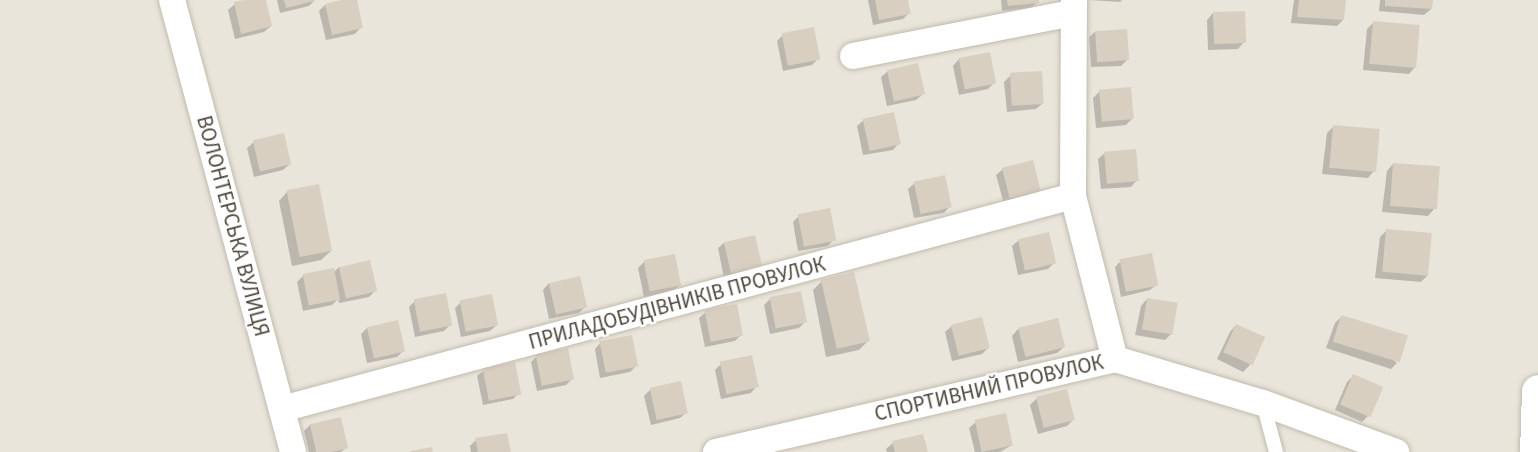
<!DOCTYPE html>
<meta charset="utf-8">
<style>
body{margin:0}
#map{position:relative;width:1538px;height:452px;overflow:hidden;background:#f6f3ec;font-family:"Source Sans 3",sans-serif}
div>[style]{position:absolute}
.residential>*{inset:0;background:#eae5da;transform-origin:0 0}
.shadow>*{inset:0;background:#0003}
.building>*{inset:0;background:#d8cfc1;transform-origin:0 0}
.roads{filter:drop-shadow(0 0 2px #c2bbae) drop-shadow(0 0 2px #c2bbae)}
.service>*{height:14px;margin:-7px;padding:0 7px;transform-origin:7px;border-radius:7px;background:#fff}
.minor>*{height:26px;margin:-13px;padding:0 13px;transform-origin:13px;border-radius:13px;background:#fff}
.tertiary>*{height:33px;margin:-16.5px;padding:0 16.5px;transform-origin:16.5px;border-radius:16.5px;background:#fff}
span{translate:-50% -50%;white-space:nowrap;text-align:center;line-height:1.15;-webkit-text-stroke:4.5px #fff;paint-order:stroke}
.street-label{font-size:21px;color:#4b4439}
</style>
<div id="map">
<div class="residential">
<div style="left:0;top:0;width:1538px;height:452px"></div>
</div>
<div class="shadow">
<div style="clip-path:polygon(251px 0,265px 0,271px 26px,264px 32px,235px 39px,228px 10px,235px 4px)"></div>
<div style="clip-path:polygon(277px 0,315px 0,309px 6px,280px 13px)"></div>
<div style="clip-path:polygon(347px 0,355px 0,361px 27px,355px 34px,326px 40px,319px 11px,325px 5px)"></div>
<div style="clip-path:polygon(868px 0,906px 0,909px 13px,903px 19px,873px 25px)"></div>
<div style="clip-path:polygon(1001px 0,1037px 0,1038px 2px,1031px 8px,1002px 11px)"></div>
<div style="clip-path:polygon(1090px 0,1122px 0,1120px 2px)"></div>
<div style="clip-path:polygon(1294px 0,1345px 0,1343px 20px,1337px 26px,1291px 23px)"></div>
<div style="clip-path:polygon(1380px 0,1432px 0,1431px 9px,1424px 15px,1379px 11px)"></div>
<div style="clip-path:polygon(1213px 13px,1244px 42px,1238px 49px,1208px 50px,1207px 20px)"></div>
<div style="clip-path:polygon(1374px 22px,1415px 67px,1409px 74px,1363px 70px,1367px 29px)"></div>
<div style="clip-path:polygon(1096px 31px,1127px 60px,1121px 66px,1091px 67px,1089px 37px)"></div>
<div style="clip-path:polygon(783px 35px,819px 58px,812px 65px,783px 71px,777px 41px)"></div>
<div style="clip-path:polygon(959px 59px,995px 82px,988px 89px,959px 95px,953px 66px)"></div>
<div style="clip-path:polygon(888px 71px,923px 94px,916px 100px,887px 106px,881px 77px)"></div>
<div style="clip-path:polygon(1011px 75px,1043px 103px,1036px 109px,1007px 112px,1004px 82px)"></div>
<div style="clip-path:polygon(1100px 91px,1132px 119px,1126px 125px,1096px 128px,1093px 98px)"></div>
<div style="clip-path:polygon(864px 120px,899px 143px,893px 150px,863px 155px,857px 126px)"></div>
<div style="clip-path:polygon(1333px 127px,1374px 171px,1368px 178px,1322px 174px,1327px 133px)"></div>
<div style="clip-path:polygon(254px 142px,290px 164px,283px 170px,254px 177px,247px 148px)"></div>
<div style="clip-path:polygon(1105px 153px,1137px 180px,1131px 187px,1101px 189px,1098px 159px)"></div>
<div style="clip-path:polygon(1393px 164px,1434px 209px,1428px 216px,1382px 212px,1387px 171px)"></div>
<div style="clip-path:polygon(1003px 169px,1039px 190px,1033px 196px,1004px 204px,996px 175px)"></div>
<div style="clip-path:polygon(915px 183px,950px 206px,944px 213px,914px 218px,908px 189px)"></div>
<div style="clip-path:polygon(288px 191px,331px 251px,321px 260px,292px 266px,279px 201px)"></div>
<div style="clip-path:polygon(799px 216px,834px 239px,828px 246px,798px 251px,793px 222px)"></div>
<div style="clip-path:polygon(1386px 231px,1427px 276px,1421px 282px,1375px 278px,1380px 237px)"></div>
<div style="clip-path:polygon(1019px 240px,1054px 263px,1048px 269px,1018px 275px,1012px 246px)"></div>
<div style="clip-path:polygon(725px 242px,760px 265px,754px 272px,724px 278px,718px 248px)"></div>
<div style="clip-path:polygon(674px 256px,680px 285px,673px 291px,644px 297px,638px 268px,644px 262px)"></div>
<div style="clip-path:polygon(1121px 261px,1157px 284px,1150px 290px,1121px 297px,1115px 267px)"></div>
<div style="clip-path:polygon(339px 267px,375px 291px,369px 297px,339px 303px,338px 299px,332px 305px,303px 311px,297px 282px,303px 276px,333px 273px)"></div>
<div style="clip-path:polygon(822px 281px,868px 341px,859px 350px,826px 357px,813px 290px)"></div>
<div style="clip-path:polygon(549px 283px,585px 307px,579px 313px,549px 319px,543px 290px)"></div>
<div style="clip-path:polygon(771px 298px,806px 321px,799px 328px,770px 334px,764px 305px)"></div>
<div style="clip-path:polygon(1147px 299px,1171px 334px,1165px 340px,1135px 335px,1141px 306px)"></div>
<div style="clip-path:polygon(415px 301px,451px 324px,444px 331px,415px 337px,409px 307px)"></div>
<div style="clip-path:polygon(461px 302px,497px 325px,490px 331px,461px 337px,455px 308px)"></div>
<div style="clip-path:polygon(706px 312px,741px 335px,735px 341px,705px 347px,699px 318px)"></div>
<div style="clip-path:polygon(1341px 317px,1397px 363px,1391px 369px,1326px 348px,1335px 323px)"></div>
<div style="clip-path:polygon(1236px 325px,1250px 365px,1243px 372px,1217px 359px,1230px 332px)"></div>
<div style="clip-path:polygon(952px 326px,988px 348px,982px 354px,952px 361px,945px 332px)"></div>
<div style="clip-path:polygon(367px 328px,403px 351px,397px 357px,367px 363px,361px 334px)"></div>
<div style="clip-path:polygon(1018px 329px,1064px 347px,1057px 353px,1018px 362px,1012px 336px)"></div>
<div style="clip-path:polygon(601px 342px,636px 366px,630px 372px,600px 378px,595px 349px)"></div>
<div style="clip-path:polygon(537px 356px,572px 379px,566px 385px,537px 391px,531px 362px)"></div>
<div style="clip-path:polygon(721px 364px,757px 386px,751px 393px,721px 399px,715px 370px)"></div>
<div style="clip-path:polygon(484px 370px,519px 393px,513px 399px,483px 405px,477px 376px)"></div>
<div style="clip-path:polygon(1353px 376px,1369px 415px,1362px 422px,1335px 410px,1347px 382px)"></div>
<div style="clip-path:polygon(650px 390px,687px 412px,680px 418px,651px 425px,644px 396px)"></div>
<div style="clip-path:polygon(1036px 399px,1073px 420px,1067px 426px,1038px 434px,1030px 405px)"></div>
<div style="clip-path:polygon(976px 422px,1012px 445px,1000px 452px,975px 452px,969px 428px)"></div>
<div style="clip-path:polygon(311px 424px,346px 448px,341px 452px,309px 452px,304px 431px)"></div>
<div style="clip-path:polygon(476px 440px,509px 452px,471px 452px,470px 446px)"></div>
<div style="clip-path:polygon(893px 443px,926px 452px,887px 452px,886px 449px)"></div>
</div>
<div class="building">
<div style="clip-path:polygon(244px 0,266px 0,272px 26px,241px 34px,234px 2px)"></div>
<div style="clip-path:polygon(284px 0,314px 0,314px 1px,286px 8px)"></div>
<div style="clip-path:polygon(341px 0,357px 0,363px 28px,332px 35px,325px 4px)"></div>
<div style="clip-path:polygon(875px 0,908px 0,911px 14px,879px 20px)"></div>
<div style="clip-path:polygon(1007px 0,1039px 0,1039px 3px,1008px 6px)"></div>
<div style="clip-path:polygon(1299px 0,1346px 0,1344px 20px,1297px 17px)"></div>
<div style="clip-path:polygon(1385px 0,1433px 0,1432px 9px,1385px 6px)"></div>
<div style="left:1245px;top:11px;width:32px;height:32px;rotate:88deg"></div>
<div style="left:1373px;top:21px;width:47px;height:43px;rotate:5deg"></div>
<div style="left:814px;top:27px;width:33px;height:33px;rotate:79deg"></div>
<div style="left:1127px;top:29px;width:31px;height:32px;rotate:86deg"></div>
<div style="left:990px;top:52px;width:32px;height:32px;rotate:79deg"></div>
<div style="left:918px;top:63px;width:32px;height:32px;rotate:77deg"></div>
<div style="left:1042px;top:71px;width:33px;height:32px;rotate:87deg"></div>
<div style="left:1131px;top:87px;width:32px;height:32px;rotate:85deg"></div>
<div style="left:894px;top:112px;width:33px;height:32px;rotate:78deg"></div>
<div style="left:1333px;top:125px;width:47px;height:43px;rotate:5deg"></div>
<div style="left:284px;top:133px;width:32px;height:32px;rotate:77deg"></div>
<div style="left:1136px;top:149px;width:32px;height:32px;rotate:85deg"></div>
<div style="left:1033px;top:160px;width:32px;height:32px;rotate:76deg"></div>
<div style="left:1393px;top:163px;width:47px;height:43px;rotate:4deg"></div>
<div style="left:945px;top:175px;width:33px;height:32px;rotate:78deg"></div>
<div style="left:319px;top:184px;width:68px;height:33px;rotate:79deg"></div>
<div style="left:830px;top:208px;width:33px;height:33px;rotate:79deg"></div>
<div style="left:1386px;top:229px;width:46px;height:43px;rotate:5deg"></div>
<div style="left:1049px;top:232px;width:32px;height:32px;rotate:77deg"></div>
<div style="left:755px;top:235px;width:32px;height:32px;rotate:77deg"></div>
<div style="left:1152px;top:253px;width:33px;height:33px;rotate:79deg"></div>
<div style="left:675px;top:254px;width:32px;height:32px;rotate:79deg"></div>
<div style="left:370px;top:260px;width:32px;height:32px;rotate:77deg"></div>
<div style="left:334px;top:268px;width:32px;height:32px;rotate:79deg"></div>
<div style="left:854px;top:272px;width:71px;height:34px;rotate:77deg"></div>
<div style="left:580px;top:276px;width:32px;height:32px;rotate:77deg"></div>
<div style="left:801px;top:291px;width:32px;height:32px;rotate:79deg"></div>
<div style="left:446px;top:293px;width:33px;height:33px;rotate:79deg"></div>
<div style="left:492px;top:294px;width:32px;height:33px;rotate:79deg"></div>
<div style="left:1147px;top:298px;width:31px;height:32px;rotate:9deg"></div>
<div style="left:737px;top:304px;width:32px;height:33px;rotate:79deg"></div>
<div style="left:1341px;top:315px;width:70px;height:28px;rotate:17deg"></div>
<div style="left:982px;top:317px;width:32px;height:32px;rotate:76deg"></div>
<div style="left:1058px;top:318px;width:30px;height:41px;rotate:76deg"></div>
<div style="left:398px;top:320px;width:32px;height:32px;rotate:77deg"></div>
<div style="left:1236px;top:324px;width:32px;height:31px;rotate:24deg"></div>
<div style="left:632px;top:335px;width:32px;height:33px;rotate:79deg"></div>
<div style="left:568px;top:348px;width:32px;height:33px;rotate:79deg"></div>
<div style="left:752px;top:355px;width:33px;height:33px;rotate:78deg"></div>
<div style="left:515px;top:362px;width:33px;height:33px;rotate:79deg"></div>
<div style="left:1353px;top:374px;width:33px;height:33px;rotate:23deg"></div>
<div style="left:681px;top:381px;width:33px;height:32px;rotate:78deg"></div>
<div style="left:1067px;top:389px;width:32px;height:32px;rotate:76deg"></div>
<div style="left:1006px;top:413px;width:33px;height:32px;rotate:78deg"></div>
<div style="left:341px;top:417px;width:32px;height:32px;rotate:77deg"></div>
<div style="clip-path:polygon(507px 433px,511px 452px,478px 452px,475px 438px)"></div>
<div style="clip-path:polygon(923px 434px,928px 452px,895px 452px,892px 441px)"></div>
<div style="clip-path:polygon(432px 447px,433px 452px,410px 452px,410px 451px)"></div>
</div>
<div class="roads">
<div class="service">
<div style="left:1263px;top:403px;width:51px;rotate:75.1deg"></div>
</div>
<div class="minor">
<div style="left:172px;top:0;width:468px;rotate:75deg"></div>
<div style="left:1074px;top:0;width:196px;rotate:90.3deg"></div>
<div style="left:1073px;top:196px;width:168px;rotate:75.6deg"></div>
<div style="left:853px;top:56px;width:224px;rotate:-11.1deg"></div>
<div style="left:282px;top:409px;width:819px;rotate:-15.07deg"></div>
<div style="left:716px;top:452px;width:410px;rotate:-13.1deg"></div>
<div style="left:1115px;top:359px;width:154px;rotate:16.6deg"></div>
<div style="left:1263px;top:403px;width:142px;rotate:20.2deg"></div>
</div>
<div class="tertiary">
<div style="left:1536px;top:452px;width:61px;rotate:-88.1deg"></div>
</div>
</div>
<div class="street-label">
<span style="left:233px;top:226px;rotate:75deg">ВОЛОНТЕРСЬКА ВУЛИЦЯ</span>
<span style="left:677px;top:303px;rotate:-15deg">ПРИЛАДОБУДІВНИКІВ ПРОВУЛОК</span>
<span style="left:989px;top:388px;rotate:-13deg">СПОРТИВНИЙ ПРОВУЛОК</span>
</div>
</div>
